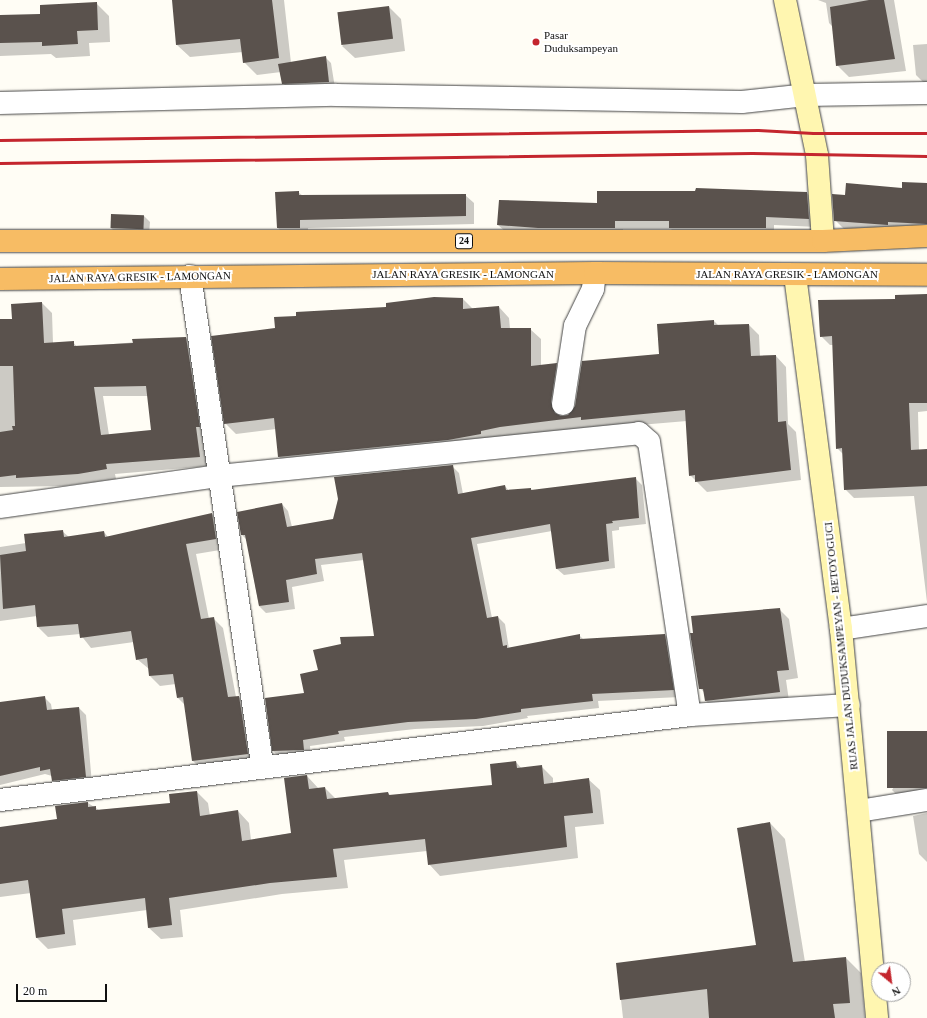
<!DOCTYPE html>
<style>
body{margin:0}
#map{position:relative;width:927px;height:1018px;overflow:hidden;background:#fffdf5;font-family:"Times New Roman",serif}
div>[style]{position:absolute}
.shadow>*{inset:0;background:#0003}
.building>*{inset:0;background:#5a524d;transform-origin:0 0}
.roads{filter:drop-shadow(0 0 1px #444) drop-shadow(0 0 1px #444)}
.minor>*{height:22px;margin:-11px;padding:0 11px;transform-origin:11px;border-radius:11px;background:#fff}
.secondary>*{height:22px;margin:-11px;padding:0 11px;transform-origin:11px;border-radius:11px;background:#fff6b0}
.trunk>*{height:22px;margin:-11px;padding:0 11px;transform-origin:11px;border-radius:11px;background:#f7bc64}
.rail>*{height:3px;margin:-1.5px;padding:0 1.5px;transform-origin:1.5px;border-radius:1.5px;background:#c4262e}
.dots>*{width:11px;height:11px;translate:-50% -50%;box-sizing:border-box;border:2px solid #fff;border-radius:50%}
span{translate:-50% -50%;white-space:nowrap;text-align:center;line-height:1.15;-webkit-text-stroke:4px #fff;paint-order:stroke}
.shield-label span{padding:1px 3px;background:#fff;border:1px solid;border-radius:3px;-webkit-text-stroke-width:0}
.shield-label{font-size:10px;color:#111;font-weight:700}
.poi-label{font-size:11px;color:#111}
.left{translate:0 -50%;text-align:left}
.street-label{font-size:11px;color:#111}
.north{position:absolute;left:871px;top:962px;width:40px;height:40px;box-sizing:border-box;background:#fff;border:1px solid #a0a0a0;border-radius:50%;rotate:151deg;font-size:11px;font-weight:700;line-height:16px;text-align:center;color:#111}
.north::after{content:'';display:block;margin:auto;width:14px;height:18px;background:#c4262e;clip-path:polygon(50% 0,100% 100%,50% 72%,0 100%)}
.scale{position:absolute;left:16px;top:984px;width:91px;height:18px;box-sizing:border-box;border:2px solid #111;border-top:0;padding-left:5px;font-size:12px;line-height:14px;white-space:nowrap;color:#111;-webkit-text-stroke:3px #fff;paint-order:stroke}
</style>
<div id="map">
<div class="shadow">
<div style="clip-path:polygon(173px 0,284px 0,291px 63px,325px 57px,331px 63px,335px 88px,289px 90px,283px 83px,281px 72px,257px 75px,244px 62px,243px 52px,190px 57px,177px 45px)"></div>
<div style="clip-path:polygon(818px 0,894px 0,906px 71px,849px 77px,837px 65px,833px 27px,829px 23px,826px 3px)"></div>
<div style="clip-path:polygon(96px 3px,109px 16px,110px 42px,89px 43px,90px 56px,56px 58px,51px 54px,0 56px,0 16px,41px 15px)"></div>
<div style="clip-path:polygon(389px 7px,401px 19px,405px 51px,355px 58px,342px 46px)"></div>
<div style="clip-path:polygon(927px 44px,927px 84px,925px 84px,916px 75px,913px 45px)"></div>
<div style="clip-path:polygon(927px 184px,927px 235px,847px 232px,835px 220px,846px 196px)"></div>
<div style="clip-path:polygon(298px 192px,303px 196px,465px 195px,474px 203px,474px 224px,308px 228px,308px 236px,286px 236px,278px 228px,276px 193px)"></div>
<div style="clip-path:polygon(807px 193px,815px 202px,817px 227px,774px 225px,774px 237px,678px 236px,671px 229px,623px 229px,623px 237px,507px 233px,498px 225px,598px 204px)"></div>
<div style="clip-path:polygon(112px 215px,144px 216px,150px 222px,149px 234px,117px 234px,111px 228px)"></div>
<div style="clip-path:polygon(927px 295px,927px 411px,918px 412px,919px 451px,927px 450px,927px 602px,914px 496px,854px 498px,845px 489px,844px 455px,837px 448px,834px 345px,830px 345px,821px 336px,896px 300px)"></div>
<div style="clip-path:polygon(463px 299px,473px 309px,499px 307px,509px 318px,510px 329px,530px 329px,541px 339px,541px 366px,556px 364px,566px 374px,562px 417px,568px 416px,714px 321px,719px 326px,749px 325px,759px 335px,760px 357px,776px 356px,786px 367px,788px 424px,796px 432px,801px 480px,707px 492px,690px 475px,687px 421px,592px 429px,590px 427px,289px 467px,279px 457px,276px 429px,236px 434px,225px 423px,276px 329px,387px 308px)"></div>
<div style="clip-path:polygon(evenodd,42px 303px,52px 313px,53px 343px,73px 342px,77px 347px,186px 338px,196px 348px,209px 466px,115px 474px,116px 479px,64px 486px,0 487px,0 320px,13px 320px,42px 303px,103px 396px,148px 396px,153px 431px,109px 435px,103px 396px)"></div>
<div style="clip-path:polygon(452px 466px,459px 473px,463px 494px,505px 486px,509px 491px,531px 489px,533px 491px,635px 478px,642px 485px,646px 524px,619px 527px,619px 530px,612px 531px,615px 568px,564px 575px,557px 569px,552px 531px,477px 544px,492px 618px,498px 617px,505px 624px,509px 649px,579px 635px,584px 640px,665px 635px,672px 642px,680px 697px,598px 701px,599px 708px,527px 716px,528px 718px,483px 726px,415px 729px,344px 737px,345px 741px,310px 746px,311px 756px,280px 758px,273px 751px,319px 671px,375px 637px,364px 560px,321px 565px,324px 581px,292px 587px,295px 609px,266px 613px,259px 606px,247px 540px,242px 535px,282px 504px,288px 511px,292px 527px,334px 520px)"></div>
<div style="clip-path:polygon(212px 514px,222px 524px,226px 549px,196px 554px,209px 619px,213px 618px,223px 628px,236px 697px,239px 697px,249px 707px,257px 764px,203px 771px,193px 761px,185px 705px,178px 698px,176px 684px,160px 686px,150px 676px,149px 669px,137px 659px,134px 642px,91px 648px,80px 634px,48px 637px,38px 627px,37px 616px,0 621px,0 547px,26px 543px,62px 531px,69px 537px,104px 532px,108px 537px)"></div>
<div style="clip-path:polygon(780px 610px,789px 619px,798px 678px,786px 680px,789px 701px,715px 710px,706px 701px,705px 693px,700px 688px,694px 634px)"></div>
<div style="clip-path:polygon(44px 697px,51px 704px,52px 710px,79px 708px,86px 715px,92px 784px,60px 788px,52px 776px,45px 774px,0 785px,0 710px)"></div>
<div style="clip-path:polygon(927px 733px,927px 806px,909px 807px,892px 790px)"></div>
<div style="clip-path:polygon(516px 762px,522px 769px,541px 766px,553px 778px,553px 783px,588px 779px,600px 790px,604px 824px,575px 827px,578px 858px,440px 876px,429px 864px,427px 851px,344px 860px,348px 888px,282px 894px,180px 910px,183px 937px,161px 939px,149px 928px,147px 910px,73px 920px,76px 945px,48px 949px,37px 938px,31px 893px,0 897px,0 828px,58px 820px,88px 803px,99px 810px,171px 804px,197px 792px,208px 803px,210px 816px,238px 811px,249px 823px,251px 840px,292px 833px,307px 776px,319px 789px,325px 788px,336px 799px,388px 793px,391px 796px,493px 786px)"></div>
<div style="clip-path:polygon(927px 813px,927px 862px,919px 854px,913px 816px)"></div>
<div style="clip-path:polygon(770px 823px,785px 839px,805px 962px,846px 958px,861px 973px,865px 1018px,623px 1018px,617px 964px,757px 945px)"></div>
</div>
<div class="building">
<div style="clip-path:polygon(172px 0,272px 0,279px 58px,243px 63px,240px 39px,176px 45px)"></div>
<div style="clip-path:polygon(869px 0,884px 0,895px 59px,836px 66px,830px 7px)"></div>
<div style="clip-path:polygon(97px 2px,98px 30px,77px 31px,78px 44px,42px 46px,42px 42px,0 43px,0 15px,40px 14px,40px 5px)"></div>
<div style="left:389px;top:6px;width:33px;height:52px;rotate:83deg"></div>
<div style="clip-path:polygon(326px 56px,329px 82px,282px 84px,278px 64px)"></div>
<div style="clip-path:polygon(902px 182px,927px 183px,927px 224px,888px 222px,888px 225px,834px 221px,832px 194px,845px 195px,846px 183px,902px 188px)"></div>
<div style="clip-path:polygon(696px 188px,807px 192px,809px 219px,766px 217px,766px 228px,669px 228px,669px 221px,615px 221px,615px 228px,538px 228px,497px 225px,499px 200px,597px 203px,597px 191px,695px 191px)"></div>
<div style="clip-path:polygon(299px 191px,299px 195px,466px 194px,466px 216px,300px 220px,300px 228px,277px 228px,275px 192px)"></div>
<div style="left:111px;top:214px;width:33px;height:14px;rotate:2deg"></div>
<div style="clip-path:polygon(927px 294px,927px 403px,909px 403px,911px 450px,927px 449px,927px 486px,844px 490px,842px 448px,836px 449px,832px 336px,820px 337px,818px 300px,895px 299px,895px 295px)"></div>
<div style="clip-path:polygon(434px 297px,463px 298px,463px 309px,499px 306px,501px 328px,531px 328px,531px 366px,557px 363px,551px 402px,555px 413px,561px 416px,568px 415px,575px 406px,582px 361px,659px 354px,657px 324px,714px 320px,714px 325px,749px 324px,751px 356px,776px 355px,778px 422px,786px 421px,791px 470px,695px 482px,695px 475px,689px 476px,685px 410px,581px 420px,581px 417px,500px 427px,481px 431px,481px 434px,448px 440px,278px 457px,274px 418px,224px 424px,211px 336px,275px 328px,274px 317px,296px 316px,296px 312px,386px 307px,386px 303px)"></div>
<div style="clip-path:polygon(evenodd,42px 302px,44px 343px,74px 341px,74px 346px,133px 343px,132px 339px,186px 337px,200px 427px,196px 427px,200px 457px,106px 464px,107px 469px,78px 474px,16px 478px,16px 475px,0 477px,0 432px,13px 430px,12px 426px,15px 426px,13px 366px,0 366px,0 319px,12px 319px,11px 304px,42px 302px,146px 386px,151px 430px,101px 435px,94px 387px,146px 386px)"></div>
<div style="clip-path:polygon(453px 465px,458px 494px,505px 485px,506px 490px,531px 488px,531px 490px,636px 477px,639px 518px,612px 521px,613px 523px,606px 524px,609px 561px,556px 569px,550px 524px,471px 538px,487px 618px,498px 616px,503px 646px,507px 645px,507px 648px,580px 634px,580px 639px,665px 634px,674px 690px,592px 694px,593px 701px,521px 709px,521px 712px,476px 719px,408px 722px,338px 731px,339px 734px,303px 740px,304px 750px,272px 751px,265px 698px,304px 693px,300px 674px,318px 670px,313px 650px,341px 644px,340px 637px,374px 636px,362px 553px,315px 559px,317px 574px,286px 580px,289px 602px,259px 606px,245px 535px,241px 535px,237px 512px,282px 503px,287px 527px,333px 519px,338px 499px,334px 477px)"></div>
<div style="clip-path:polygon(212px 513px,216px 539px,186px 544px,201px 619px,214px 617px,228px 697px,239px 696px,248px 754px,192px 761px,183px 697px,177px 698px,173px 674px,149px 676px,147px 658px,136px 660px,131px 631px,80px 638px,78px 624px,37px 627px,35px 605px,3px 609px,0 555px,26px 551px,24px 534px,63px 530px,64px 537px,104px 531px,105px 537px)"></div>
<div style="clip-path:polygon(780px 608px,789px 670px,777px 671px,780px 692px,705px 701px,703px 689px,699px 689px,690px 633px,693px 633px,691px 616px)"></div>
<div style="clip-path:polygon(45px 696px,47px 710px,79px 707px,86px 777px,52px 781px,50px 769px,40px 771px,40px 767px,0 776px,0 702px)"></div>
<div style="left:927px;top:731px;width:57px;height:40px;rotate:90deg"></div>
<div style="clip-path:polygon(516px 761px,517px 768px,542px 765px,544px 784px,589px 778px,593px 813px,564px 816px,567px 847px,428px 865px,425px 839px,333px 849px,337px 877px,270px 883px,169px 898px,172px 925px,148px 928px,145px 898px,62px 909px,65px 934px,36px 938px,28px 880px,0 884px,0 827px,57px 819px,55px 806px,88px 802px,88px 807px,96px 806px,96px 810px,170px 803px,169px 794px,197px 791px,200px 816px,238px 810px,242px 841px,291px 833px,284px 778px,307px 775px,309px 789px,325px 787px,327px 799px,388px 792px,389px 795px,492px 785px,490px 764px)"></div>
<div style="clip-path:polygon(770px 822px,793px 962px,846px 957px,850px 1003px,833px 1004px,835px 1018px,709px 1018px,707px 989px,620px 1000px,616px 963px,756px 945px,737px 828px)"></div>
</div>
<div class="roads">
<div class="minor">
<div style="left:0;top:103px;width:336px;rotate:-1.4deg"></div>
<div style="left:336px;top:95px;width:406px;rotate:1deg"></div>
<div style="left:742px;top:102px;width:64px;rotate:-6.2deg"></div>
<div style="left:806px;top:95px;width:121px;rotate:-0.9deg"></div>
<div style="left:190px;top:276px;width:495px;rotate:81.6deg"></div>
<div style="left:563px;top:404px;width:79px;rotate:-81.3deg"></div>
<div style="left:575px;top:326px;width:41px;rotate:-64.1deg"></div>
<div style="left:593px;top:289px;width:16px;rotate:-83deg"></div>
<div style="left:0;top:507px;width:221px;rotate:-8.1deg"></div>
<div style="left:219px;top:476px;width:422px;rotate:-5.8deg"></div>
<div style="left:639px;top:433px;width:13px;rotate:42deg"></div>
<div style="left:649px;top:442px;width:276px;rotate:81.5deg"></div>
<div style="left:841px;top:629px;width:87px;rotate:-8.6deg"></div>
<div style="left:0;top:800px;width:695px;rotate:-7.02deg"></div>
<div style="left:690px;top:715px;width:159px;rotate:-3.6deg"></div>
<div style="left:859px;top:811px;width:69px;rotate:-9.2deg"></div>
</div>
<div class="secondary">
<div style="left:785px;top:0;width:158px;rotate:78.3deg"></div>
<div style="left:817px;top:155px;width:86px;rotate:86deg"></div>
<div style="left:795px;top:275px;width:357px;rotate:82.6deg"></div>
<div style="left:841px;top:629px;width:391px;rotate:84.7deg"></div>
</div>
<div class="trunk">
<div style="left:0;top:241px;width:823px"></div>
<div style="left:823px;top:241px;width:104px;rotate:-2.8deg"></div>
<div style="left:0;top:279px;width:595px;rotate:-0.58deg"></div>
<div style="left:595px;top:273px;width:332px;rotate:0.3deg"></div>
</div>
</div>
<div class="rail">
<div style="left:0;top:140px;width:758px;rotate:-0.76deg"></div>
<div style="left:758px;top:130px;width:55px;rotate:3.1deg"></div>
<div style="left:813px;top:133px;width:114px"></div>
<div style="left:0;top:163px;width:752px;rotate:-0.76deg"></div>
<div style="left:752px;top:153px;width:175px;rotate:1deg"></div>
</div>
<div class="dots">
<div style="left:536px;top:42px;background:#c4262e"></div>
</div>
<div class="shield-label">
<span style="left:464px;top:241px">24</span>
</div>
<div class="poi-label">
<span class="left" style="left:544px;top:42px">Pasar<br>Duduksampeyan</span>
</div>
<div class="street-label">
<span style="left:463px;top:274px">JALAN RAYA GRESIK - LAMONGAN</span>
<span style="left:787px;top:274px">JALAN RAYA GRESIK - LAMONGAN</span>
<span style="left:140px;top:277px;rotate:-1deg">JALAN RAYA GRESIK - LAMONGAN</span>
<span style="left:841px;top:646px;rotate:-96deg">RUAS JALAN DUDUKSAMPEYAN - BETOYOGUCI</span>
</div>
<div class="north">N</div>
<div class="scale">20 m</div>
</div>
